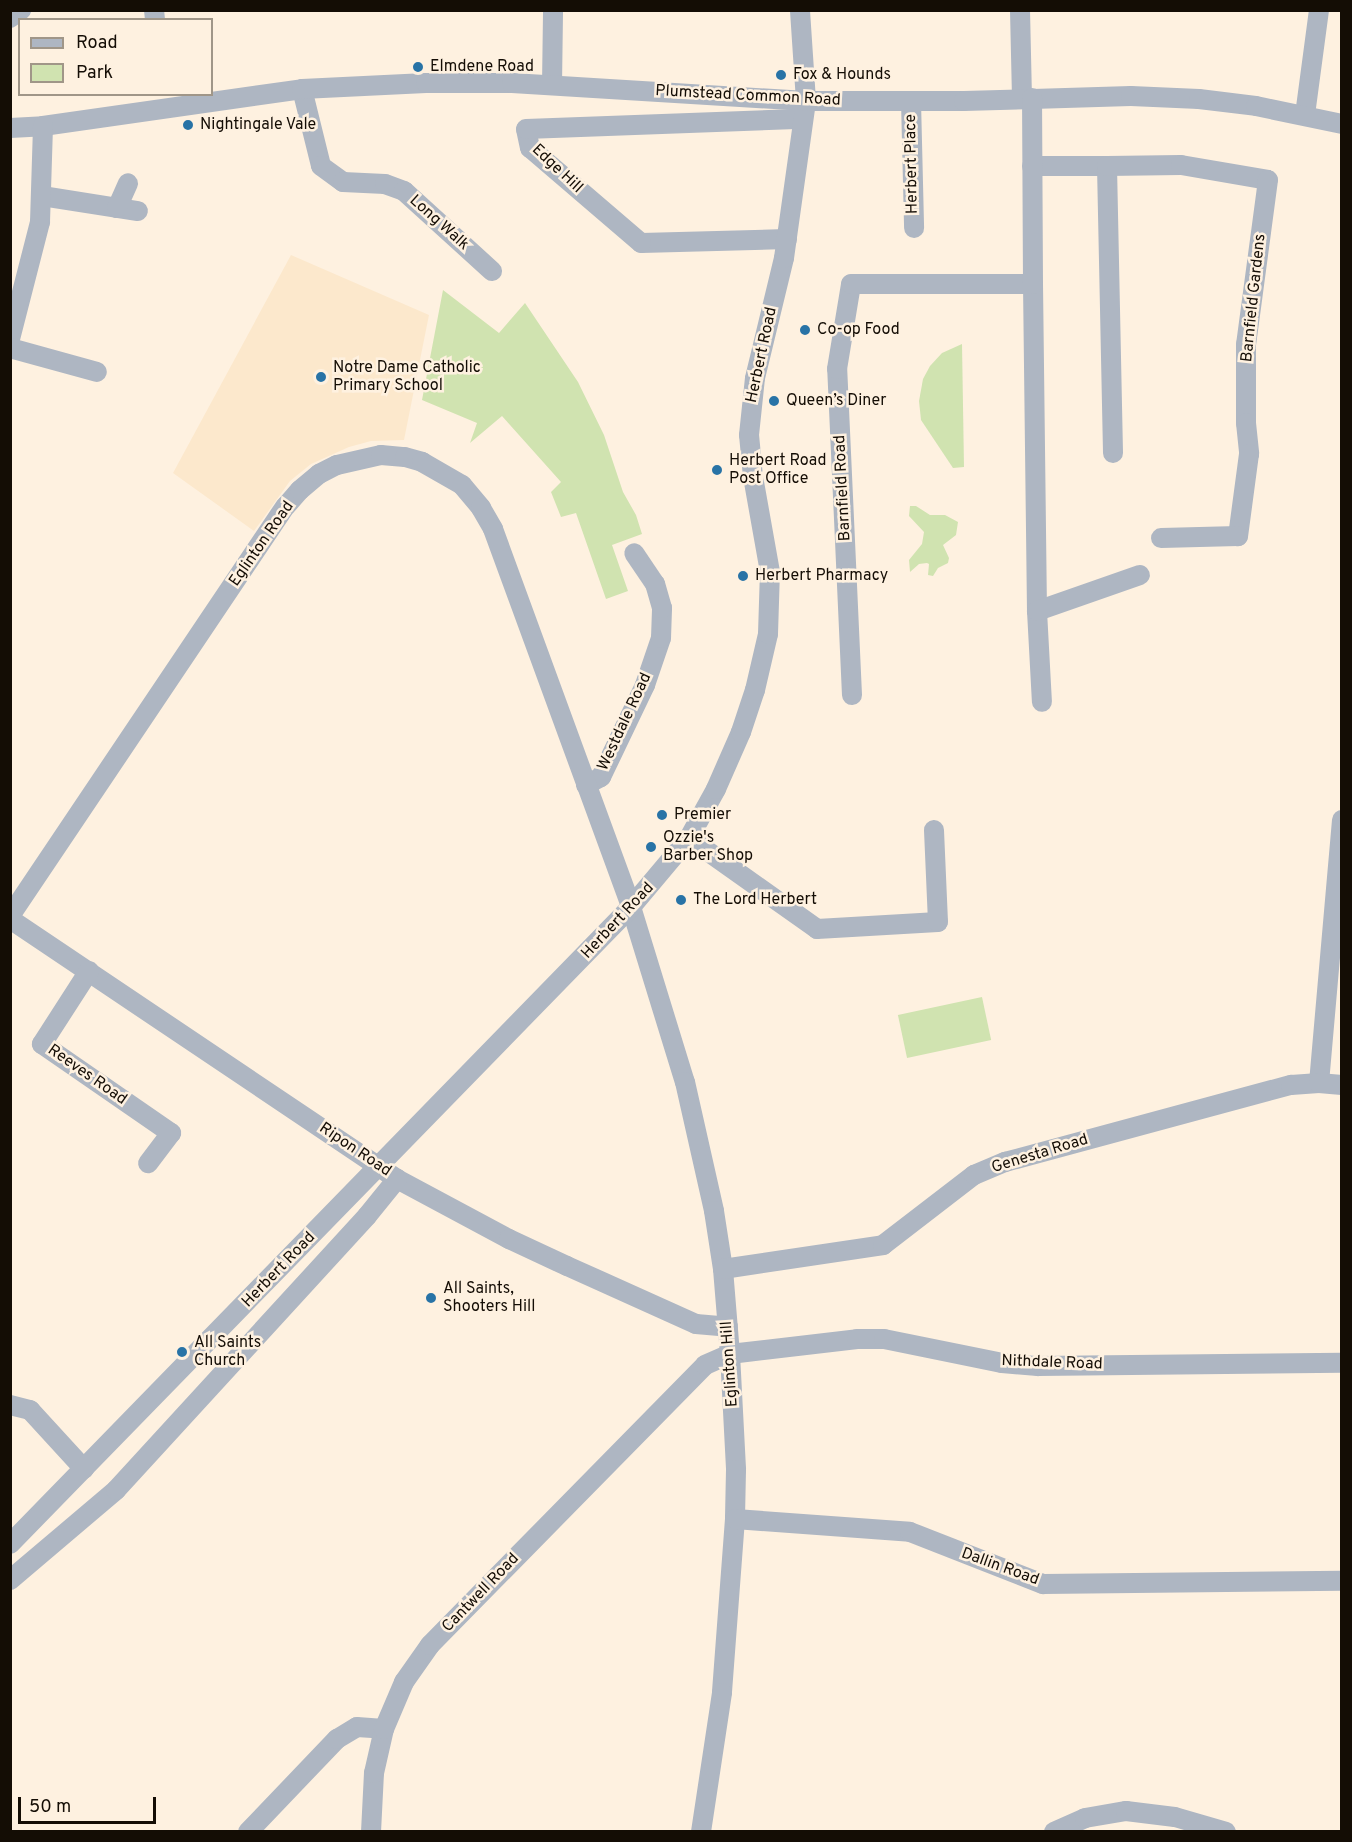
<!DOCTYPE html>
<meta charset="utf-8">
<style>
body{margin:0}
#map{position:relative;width:1352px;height:1842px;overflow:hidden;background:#fef1e0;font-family:Overpass,sans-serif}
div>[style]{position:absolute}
.built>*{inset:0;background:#fce8cc}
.green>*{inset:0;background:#d0e3b0;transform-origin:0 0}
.minor>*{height:20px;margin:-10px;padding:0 10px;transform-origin:10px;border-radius:10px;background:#aeb6c2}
.dots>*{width:16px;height:16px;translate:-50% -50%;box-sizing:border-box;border:3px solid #fef1e0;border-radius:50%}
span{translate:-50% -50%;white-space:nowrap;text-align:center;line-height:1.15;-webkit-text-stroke:5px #fef1e0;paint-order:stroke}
.poi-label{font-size:16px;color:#140d05}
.left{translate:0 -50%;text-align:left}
.street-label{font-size:16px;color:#140d05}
.frame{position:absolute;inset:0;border:12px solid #140d05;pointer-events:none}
.legend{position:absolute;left:18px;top:18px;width:195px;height:78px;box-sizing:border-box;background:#fef1e0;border:2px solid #a09688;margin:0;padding:8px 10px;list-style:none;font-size:18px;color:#140d05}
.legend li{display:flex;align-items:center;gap:12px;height:30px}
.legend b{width:30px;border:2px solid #a09688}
.scale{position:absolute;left:18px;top:1797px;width:138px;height:27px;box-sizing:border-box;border:3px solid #140d05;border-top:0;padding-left:8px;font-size:18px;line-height:21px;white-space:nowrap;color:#140d05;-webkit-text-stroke:4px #fef1e0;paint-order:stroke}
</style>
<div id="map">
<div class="built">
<div style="clip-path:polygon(291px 255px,429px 315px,404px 440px,371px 441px,349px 447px,311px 464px,290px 481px,254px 531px,173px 473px)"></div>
</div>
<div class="green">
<div style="clip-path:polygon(443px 290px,499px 333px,525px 303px,578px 382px,604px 435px,623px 492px,636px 515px,642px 534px,612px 545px,628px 591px,606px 599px,576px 513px,561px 517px,551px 492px,561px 482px,502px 416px,470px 443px,477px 423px,422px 400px)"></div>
<div style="clip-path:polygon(962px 344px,964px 467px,953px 468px,921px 420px,919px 401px,923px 379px,930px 366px,942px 353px)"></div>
<div style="clip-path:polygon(910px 506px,916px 506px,930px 515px,945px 515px,958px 522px,956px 535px,943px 545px,949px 558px,948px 563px,938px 568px,933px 576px,928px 575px,929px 564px,927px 563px,919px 564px,910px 572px,909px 560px,922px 544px,924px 532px,909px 516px)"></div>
<div style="left:982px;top:997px;width:44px;height:86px;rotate:78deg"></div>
</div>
<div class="minor">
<div style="left:154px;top:10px;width:10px;rotate:84deg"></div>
<div style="left:1020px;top:10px;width:89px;rotate:88.7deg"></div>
<div style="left:10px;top:18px;width:14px;rotate:-36deg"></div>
<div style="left:552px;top:85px;width:75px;rotate:-89.2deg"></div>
<div style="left:302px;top:89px;width:79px;rotate:76.1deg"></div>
<div style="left:321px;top:166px;width:27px;rotate:36deg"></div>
<div style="left:343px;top:182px;width:42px;rotate:2.7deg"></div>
<div style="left:385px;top:184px;width:20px;rotate:20deg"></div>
<div style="left:404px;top:191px;width:119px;rotate:42.3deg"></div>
<div style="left:911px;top:101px;width:127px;rotate:88.6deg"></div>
<div style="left:1305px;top:115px;width:106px;rotate:-82.4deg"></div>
<div style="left:10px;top:128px;width:33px;rotate:-3deg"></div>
<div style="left:43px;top:126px;width:262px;rotate:-8.1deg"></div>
<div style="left:302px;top:89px;width:124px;rotate:-2.8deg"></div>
<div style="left:426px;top:83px;width:86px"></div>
<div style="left:512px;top:83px;width:295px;rotate:3.5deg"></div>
<div style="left:806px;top:101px;width:158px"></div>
<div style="left:964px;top:101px;width:167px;rotate:-1.7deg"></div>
<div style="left:1131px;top:96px;width:68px;rotate:2.5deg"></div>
<div style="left:1199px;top:99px;width:57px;rotate:7deg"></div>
<div style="left:1256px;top:106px;width:88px;rotate:11.8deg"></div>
<div style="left:1032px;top:166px;width:75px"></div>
<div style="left:1107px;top:166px;width:287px;rotate:88.8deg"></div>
<div style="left:1107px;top:166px;width:74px;rotate:-0.8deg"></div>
<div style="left:1181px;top:165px;width:88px;rotate:9.8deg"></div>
<div style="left:1268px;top:180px;width:165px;rotate:97.6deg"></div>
<div style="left:1246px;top:344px;width:79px;rotate:90deg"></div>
<div style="left:1246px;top:423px;width:31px;rotate:84deg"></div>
<div style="left:1249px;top:454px;width:83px;rotate:97.6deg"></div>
<div style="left:1238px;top:536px;width:77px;rotate:178.5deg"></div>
<div style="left:42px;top:196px;width:97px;rotate:8.9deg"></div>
<div style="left:117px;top:208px;width:27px;rotate:-66deg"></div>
<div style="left:787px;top:239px;width:146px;rotate:178.4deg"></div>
<div style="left:641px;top:243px;width:146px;rotate:-139.4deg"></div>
<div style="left:530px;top:148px;width:19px;rotate:-102deg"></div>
<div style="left:526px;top:129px;width:277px;rotate:-2.1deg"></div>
<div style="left:1033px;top:284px;width:327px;rotate:89.3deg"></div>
<div style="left:1037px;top:611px;width:91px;rotate:86.9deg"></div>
<div style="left:10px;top:339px;width:121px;rotate:-75.6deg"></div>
<div style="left:40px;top:222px;width:96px;rotate:-88.2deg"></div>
<div style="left:10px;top:348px;width:90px;rotate:15.4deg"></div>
<div style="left:1037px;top:611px;width:109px;rotate:-19.3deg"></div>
<div style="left:852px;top:695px;width:326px;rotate:-92.6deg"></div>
<div style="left:837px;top:369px;width:86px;rotate:-80.6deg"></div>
<div style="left:851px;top:284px;width:182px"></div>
<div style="left:1033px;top:284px;width:186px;rotate:-90.3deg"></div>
<div style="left:586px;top:785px;width:17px;rotate:-28deg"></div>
<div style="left:601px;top:777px;width:102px;rotate:-64.4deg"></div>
<div style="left:645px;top:685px;width:50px;rotate:-71.2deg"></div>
<div style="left:661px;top:638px;width:30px;rotate:-88deg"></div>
<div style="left:662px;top:608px;width:25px;rotate:-106deg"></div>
<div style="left:655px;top:584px;width:37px;rotate:-124deg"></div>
<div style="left:689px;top:838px;width:157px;rotate:35.4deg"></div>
<div style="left:817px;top:929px;width:121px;rotate:-3.3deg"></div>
<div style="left:938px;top:922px;width:92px;rotate:-92.5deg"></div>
<div style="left:10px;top:916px;width:494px;rotate:-56.1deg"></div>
<div style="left:286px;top:506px;width:21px;rotate:-49deg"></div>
<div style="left:300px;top:490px;width:25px;rotate:-40deg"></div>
<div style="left:319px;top:474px;width:20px;rotate:-27deg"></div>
<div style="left:337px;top:465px;width:45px;rotate:-12.8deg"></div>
<div style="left:381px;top:455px;width:24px;rotate:5deg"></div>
<div style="left:405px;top:457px;width:18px;rotate:16deg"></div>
<div style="left:422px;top:462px;width:46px;rotate:29.9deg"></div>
<div style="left:462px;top:485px;width:30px;rotate:50deg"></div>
<div style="left:481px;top:508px;width:24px;rotate:60deg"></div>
<div style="left:493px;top:529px;width:402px;rotate:69.9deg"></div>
<div style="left:631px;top:907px;width:183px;rotate:72.9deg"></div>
<div style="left:685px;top:1082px;width:132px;rotate:77.3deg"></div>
<div style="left:714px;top:1211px;width:59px;rotate:81.2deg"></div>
<div style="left:723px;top:1269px;width:85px;rotate:85.3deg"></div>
<div style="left:730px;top:1354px;width:116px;rotate:87deg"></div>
<div style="left:736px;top:1470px;width:49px;rotate:91.2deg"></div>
<div style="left:735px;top:1519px;width:174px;rotate:94.3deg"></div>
<div style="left:722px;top:1693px;width:141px;rotate:98.6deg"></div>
<div style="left:10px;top:919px;width:466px;rotate:33.9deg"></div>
<div style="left:397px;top:1179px;width:127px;rotate:28.2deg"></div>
<div style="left:509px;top:1239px;width:64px;rotate:25deg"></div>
<div style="left:567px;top:1266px;width:141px;rotate:24.2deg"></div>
<div style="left:696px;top:1324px;width:32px;rotate:5deg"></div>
<div style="left:89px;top:971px;width:87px;rotate:122.8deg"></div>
<div style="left:42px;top:1044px;width:157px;rotate:34.6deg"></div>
<div style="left:171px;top:1133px;width:38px;rotate:127deg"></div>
<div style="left:1319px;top:1083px;width:264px;rotate:-85deg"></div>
<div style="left:723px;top:1269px;width:162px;rotate:-8.5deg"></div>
<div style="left:883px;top:1245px;width:115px;rotate:-37.6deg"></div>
<div style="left:974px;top:1175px;width:34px;rotate:-23deg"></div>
<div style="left:1005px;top:1162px;width:296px;rotate:-15.1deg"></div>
<div style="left:1291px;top:1085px;width:28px;rotate:-4deg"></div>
<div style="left:1319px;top:1083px;width:23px;rotate:5deg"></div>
<div style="left:10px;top:1405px;width:21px;rotate:14deg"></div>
<div style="left:30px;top:1410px;width:80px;rotate:47.5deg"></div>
<div style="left:735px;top:1519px;width:175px;rotate:4.2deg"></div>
<div style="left:910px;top:1532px;width:143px;rotate:21.4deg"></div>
<div style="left:1043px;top:1584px;width:299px;rotate:-0.6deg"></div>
<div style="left:10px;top:1544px;width:890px;rotate:-45.73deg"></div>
<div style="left:631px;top:907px;width:90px;rotate:-50deg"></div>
<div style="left:689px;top:838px;width:56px;rotate:-61.1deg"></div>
<div style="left:716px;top:789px;width:62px;rotate:-66.3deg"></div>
<div style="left:741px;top:732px;width:44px;rotate:-71.6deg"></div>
<div style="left:755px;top:690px;width:57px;rotate:-76.9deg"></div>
<div style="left:768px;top:634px;width:62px;rotate:-88.2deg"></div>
<div style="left:770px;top:572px;width:97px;rotate:-100.1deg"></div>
<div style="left:753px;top:477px;width:42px;rotate:-95.4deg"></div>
<div style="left:749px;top:435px;width:57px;rotate:-84deg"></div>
<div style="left:755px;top:378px;width:123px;rotate:-76.4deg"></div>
<div style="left:784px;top:258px;width:159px;rotate:-82deg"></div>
<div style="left:806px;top:101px;width:91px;rotate:-93.8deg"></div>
<div style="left:10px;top:1580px;width:139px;rotate:-40.3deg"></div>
<div style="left:116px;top:1490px;width:372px;rotate:-47.5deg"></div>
<div style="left:367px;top:1216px;width:48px;rotate:-51deg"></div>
<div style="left:248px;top:1832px;width:129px;rotate:-46.3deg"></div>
<div style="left:337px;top:1739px;width:23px;rotate:-31deg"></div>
<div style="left:357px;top:1727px;width:27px;rotate:4deg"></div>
<div style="left:371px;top:1832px;width:59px;rotate:-87.1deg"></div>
<div style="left:374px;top:1773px;width:45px;rotate:-77.2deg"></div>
<div style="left:384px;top:1729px;width:51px;rotate:-66.9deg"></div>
<div style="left:404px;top:1682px;width:45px;rotate:-54.9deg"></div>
<div style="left:430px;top:1645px;width:392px;rotate:-45.5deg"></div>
<div style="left:705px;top:1365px;width:27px;rotate:-24deg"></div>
<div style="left:730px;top:1354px;width:128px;rotate:-6.7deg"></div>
<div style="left:857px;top:1339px;width:27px"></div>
<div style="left:884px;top:1339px;width:120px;rotate:11.5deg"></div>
<div style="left:1002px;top:1363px;width:36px;rotate:5deg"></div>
<div style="left:1038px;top:1366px;width:304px;rotate:-0.6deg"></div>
<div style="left:1054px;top:1832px;width:34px;rotate:-24deg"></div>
<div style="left:1085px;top:1818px;width:42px;rotate:-9.7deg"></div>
<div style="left:1126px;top:1811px;width:49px;rotate:7deg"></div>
<div style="left:1175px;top:1817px;width:53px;rotate:16.4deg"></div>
</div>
<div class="dots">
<div style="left:418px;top:67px;background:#2873a6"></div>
<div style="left:781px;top:75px;background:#2873a6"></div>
<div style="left:188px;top:125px;background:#2873a6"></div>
<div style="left:805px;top:330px;background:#2873a6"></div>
<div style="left:321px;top:377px;background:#2873a6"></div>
<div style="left:774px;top:401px;background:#2873a6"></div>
<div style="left:717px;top:470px;background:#2873a6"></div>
<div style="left:743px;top:576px;background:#2873a6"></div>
<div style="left:662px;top:815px;background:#2873a6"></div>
<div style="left:651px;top:847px;background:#2873a6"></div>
<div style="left:681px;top:900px;background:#2873a6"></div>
<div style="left:431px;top:1298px;background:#2873a6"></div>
<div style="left:182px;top:1352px;background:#2873a6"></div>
</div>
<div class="poi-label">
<span class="left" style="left:430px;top:67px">Elmdene Road</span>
<span class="left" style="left:793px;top:75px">Fox &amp; Hounds</span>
<span class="left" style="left:200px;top:125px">Nightingale Vale</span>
<span class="left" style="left:817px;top:330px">Co-op Food</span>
<span class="left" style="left:333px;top:377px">Notre Dame Catholic<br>Primary School</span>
<span class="left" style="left:786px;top:401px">Queen’s Diner</span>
<span class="left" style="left:729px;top:470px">Herbert Road<br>Post Office</span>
<span class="left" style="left:755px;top:576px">Herbert Pharmacy</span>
<span class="left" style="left:674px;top:815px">Premier</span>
<span class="left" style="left:663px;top:847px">Ozzie's<br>Barber Shop</span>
<span class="left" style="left:693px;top:900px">The Lord Herbert</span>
<span class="left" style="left:443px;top:1298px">All Saints,<br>Shooters Hill</span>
<span class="left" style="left:194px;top:1352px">All Saints<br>Church</span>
</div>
<div class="street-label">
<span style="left:748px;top:96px;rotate:3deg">Plumstead Common Road</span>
<span style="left:912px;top:164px;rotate:-91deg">Herbert Place</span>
<span style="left:557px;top:169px;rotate:43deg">Edge Hill</span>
<span style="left:439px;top:223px;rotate:42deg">Long Walk</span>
<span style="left:1254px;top:298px;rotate:-84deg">Barnfield Gardens</span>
<span style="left:762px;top:355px;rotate:-78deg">Herbert Road</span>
<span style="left:843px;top:488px;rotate:-93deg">Barnfield Road</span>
<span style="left:262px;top:544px;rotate:-55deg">Eglinton Road</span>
<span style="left:625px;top:722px;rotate:-65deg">Westdale Road</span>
<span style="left:618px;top:921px;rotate:-47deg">Herbert Road</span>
<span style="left:87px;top:1075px;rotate:35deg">Reeves Road</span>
<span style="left:355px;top:1150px;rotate:34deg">Ripon Road</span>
<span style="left:1040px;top:1154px;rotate:-17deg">Genesta Road</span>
<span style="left:279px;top:1270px;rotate:-46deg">Herbert Road</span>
<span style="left:1052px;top:1363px;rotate:2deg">Nithdale Road</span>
<span style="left:730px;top:1364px;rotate:-94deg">Eglinton Hill</span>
<span style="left:1000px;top:1567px;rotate:20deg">Dallin Road</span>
<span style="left:481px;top:1593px;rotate:-46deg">Cantwell Road</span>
</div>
<div class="frame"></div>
<ul class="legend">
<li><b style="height:8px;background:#aeb6c2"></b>Road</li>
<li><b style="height:16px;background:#d0e3b0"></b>Park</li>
</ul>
<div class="scale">50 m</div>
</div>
